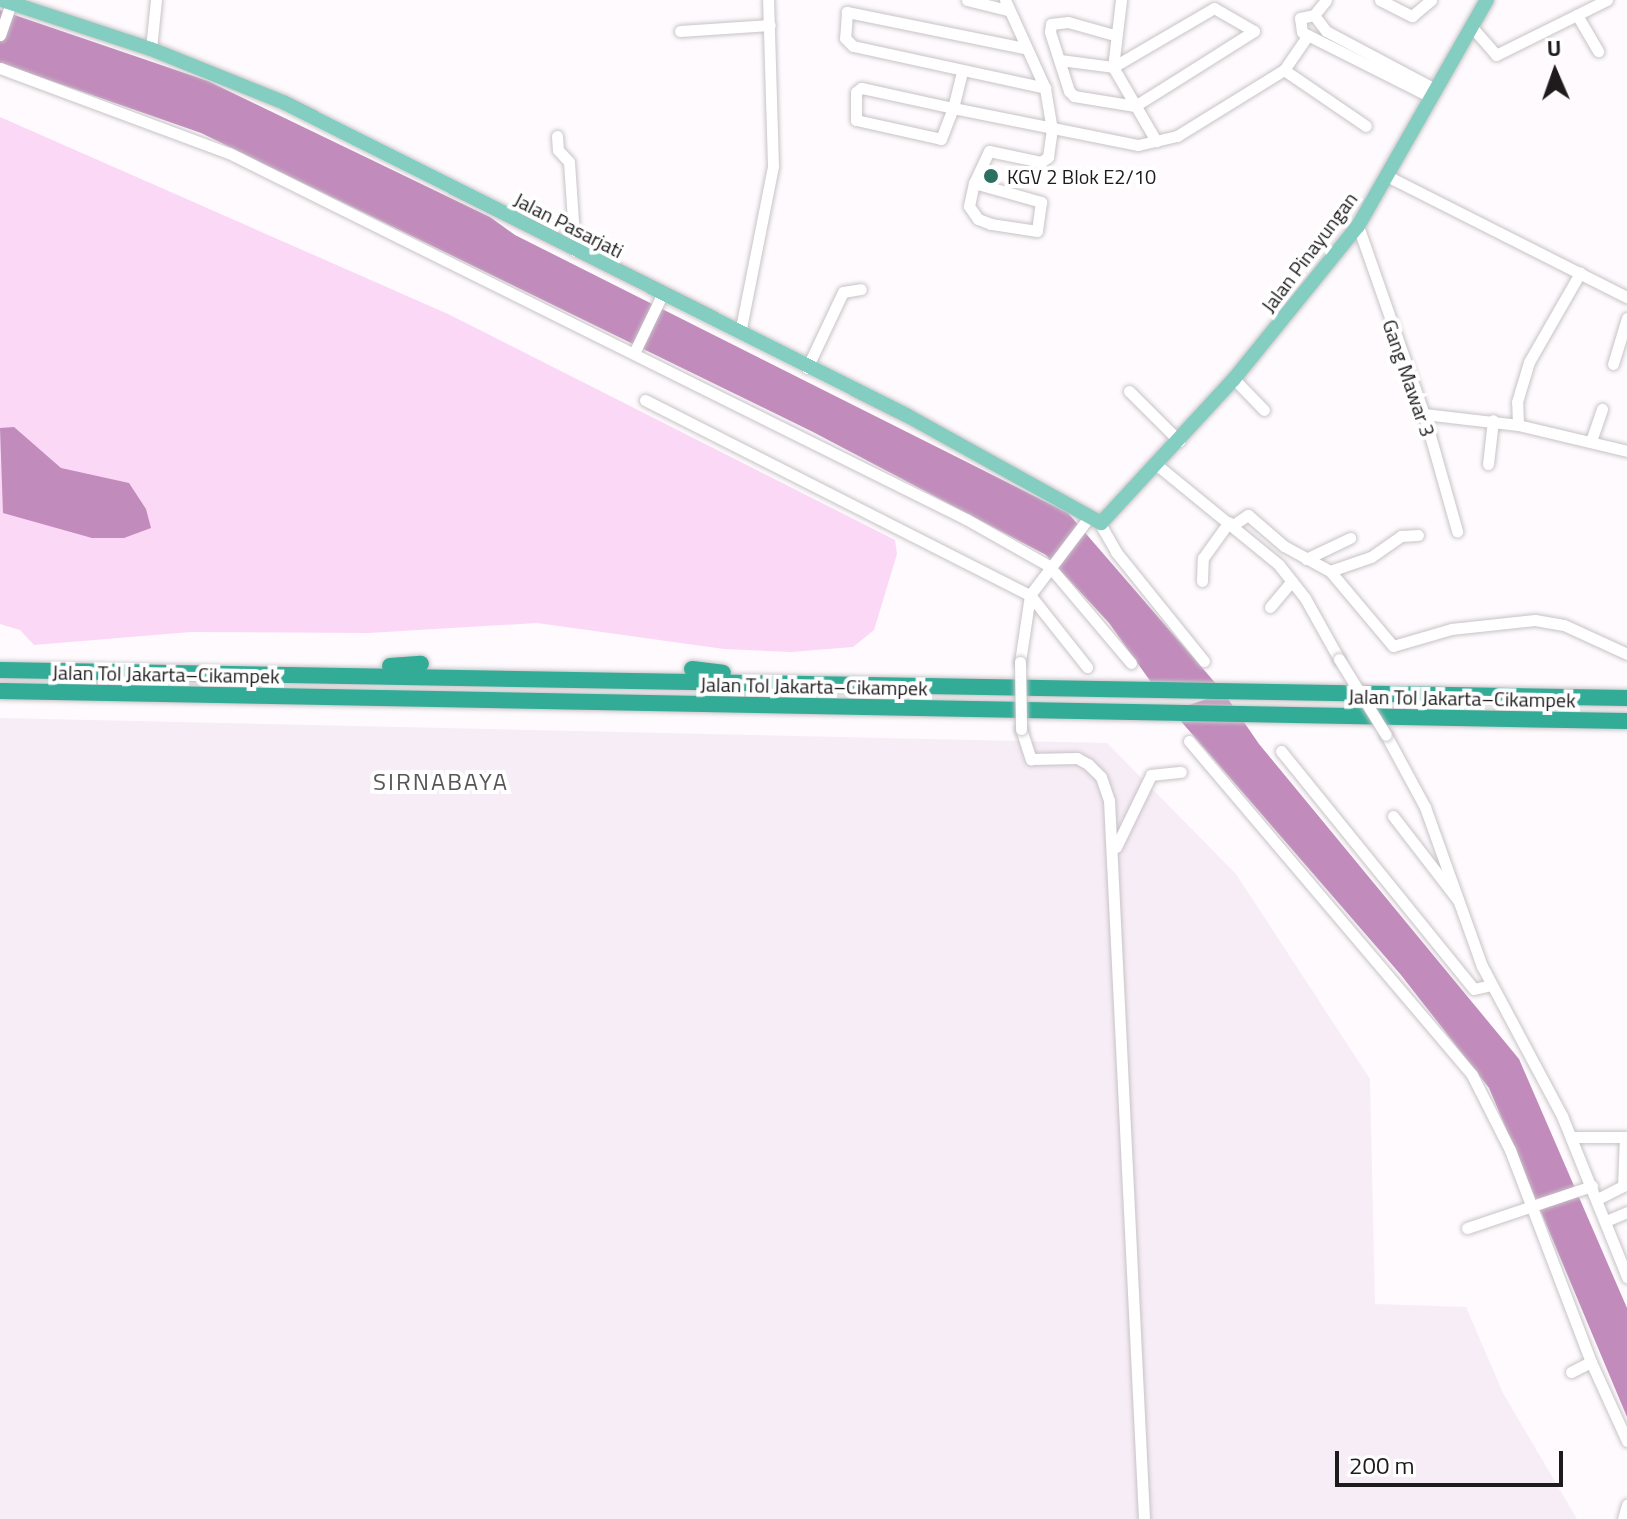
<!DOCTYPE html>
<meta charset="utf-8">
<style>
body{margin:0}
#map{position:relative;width:1627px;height:1519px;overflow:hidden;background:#fefafd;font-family:"Titillium Web",sans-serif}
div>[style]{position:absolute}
.built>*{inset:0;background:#f7edf6}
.green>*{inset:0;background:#fbd8f6}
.water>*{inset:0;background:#c18bbb}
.roads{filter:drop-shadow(0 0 2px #c7c3c6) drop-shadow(0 0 2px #c7c3c6)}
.minor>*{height:11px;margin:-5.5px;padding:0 5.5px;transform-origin:5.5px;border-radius:5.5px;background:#fff}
.major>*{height:14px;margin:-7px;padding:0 7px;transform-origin:7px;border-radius:7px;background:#84cdc1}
.highway>*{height:16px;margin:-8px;padding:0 8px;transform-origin:8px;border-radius:8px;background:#32ac97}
.bridges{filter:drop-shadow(0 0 2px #c7c3c6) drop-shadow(0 0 2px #c7c3c6)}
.minor-bridge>*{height:11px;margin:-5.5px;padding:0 5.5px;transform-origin:5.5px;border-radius:5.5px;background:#fff}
.dots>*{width:22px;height:22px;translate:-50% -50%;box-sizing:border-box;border:4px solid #fff;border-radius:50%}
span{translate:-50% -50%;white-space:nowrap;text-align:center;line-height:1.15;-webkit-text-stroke:8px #fff;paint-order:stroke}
.poi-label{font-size:20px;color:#1d1b1c}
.left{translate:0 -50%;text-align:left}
.street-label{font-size:20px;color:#1d1b1c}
.quarter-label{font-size:24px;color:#595658;letter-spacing:2px}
.north{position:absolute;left:1515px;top:32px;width:80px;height:80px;-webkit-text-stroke:6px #fff;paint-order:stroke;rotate:358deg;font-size:22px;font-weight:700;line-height:32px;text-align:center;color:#1d1b1c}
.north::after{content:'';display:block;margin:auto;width:28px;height:36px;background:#1d1b1c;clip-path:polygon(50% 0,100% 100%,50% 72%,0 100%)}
.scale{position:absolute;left:1335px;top:1451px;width:228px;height:36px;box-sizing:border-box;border:4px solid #1d1b1c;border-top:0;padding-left:10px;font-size:24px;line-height:28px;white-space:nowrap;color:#1d1b1c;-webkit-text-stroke:6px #fff;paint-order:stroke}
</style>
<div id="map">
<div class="built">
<div style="clip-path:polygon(0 718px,1107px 743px,1236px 874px,1370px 1079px,1375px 1304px,1466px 1307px,1503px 1393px,1577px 1519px,0 1519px)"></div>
</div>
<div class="green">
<div style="clip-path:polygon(0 117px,448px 314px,895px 540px,897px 554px,874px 630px,853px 647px,791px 652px,724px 649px,537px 623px,368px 633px,191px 632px,34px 645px,20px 630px,0 624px)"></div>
</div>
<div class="water">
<div style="clip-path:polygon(0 10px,208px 81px,490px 217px,515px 235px,1068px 513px,1224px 693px,1259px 744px,1519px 1059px,1627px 1308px,1627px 1417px,1489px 1088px,1401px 975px,1172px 711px,1221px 694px,1158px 692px,1109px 623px,1046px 555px,813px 432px,201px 133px,0 63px)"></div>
<div style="clip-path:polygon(14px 427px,61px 468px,129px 483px,146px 509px,151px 528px,124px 538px,92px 538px,3px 513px,0 428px)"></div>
</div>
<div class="roads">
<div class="minor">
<div style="left:967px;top:0;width:41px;rotate:14deg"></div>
<div style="left:1121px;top:0;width:67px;rotate:96.8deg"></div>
<div style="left:1113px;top:67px;width:86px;rotate:59.8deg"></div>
<div style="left:1380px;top:0;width:36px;rotate:27deg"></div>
<div style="left:1412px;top:16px;width:25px;rotate:-40deg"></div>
<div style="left:1314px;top:15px;width:19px;rotate:-51deg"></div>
<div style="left:1577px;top:15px;width:42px;rotate:59.7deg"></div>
<div style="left:1471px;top:26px;width:38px;rotate:49deg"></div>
<div style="left:1496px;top:55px;width:124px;rotate:-26.4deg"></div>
<div style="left:680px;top:31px;width:90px;rotate:-3.8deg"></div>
<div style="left:0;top:35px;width:34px;rotate:-71deg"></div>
<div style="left:1024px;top:48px;width:181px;rotate:-168.5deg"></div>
<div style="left:847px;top:12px;width:26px;rotate:94deg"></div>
<div style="left:845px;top:38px;width:11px;rotate:45deg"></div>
<div style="left:853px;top:46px;width:197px;rotate:12.3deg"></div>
<div style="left:151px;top:49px;width:49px;rotate:-84.2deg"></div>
<div style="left:1060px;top:60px;width:53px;rotate:7.5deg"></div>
<div style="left:1113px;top:67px;width:117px;rotate:-30.3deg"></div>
<div style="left:1214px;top:8px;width:46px;rotate:29.9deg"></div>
<div style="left:1254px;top:31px;width:141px;rotate:147.8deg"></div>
<div style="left:1135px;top:106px;width:62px;rotate:-170.7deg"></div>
<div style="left:1074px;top:96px;width:7px;rotate:-135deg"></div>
<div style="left:1069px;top:91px;width:62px;rotate:-107.9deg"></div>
<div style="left:1050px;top:32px;width:8px;rotate:-83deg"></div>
<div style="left:1051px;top:24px;width:17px;rotate:-7deg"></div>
<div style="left:1068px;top:22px;width:48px;rotate:15.8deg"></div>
<div style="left:0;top:68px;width:244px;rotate:20.4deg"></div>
<div style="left:229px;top:153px;width:823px;rotate:26.41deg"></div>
<div style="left:966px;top:519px;width:95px;rotate:29.5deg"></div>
<div style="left:1049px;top:566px;width:127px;rotate:49.8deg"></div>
<div style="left:1284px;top:70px;width:99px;rotate:34.3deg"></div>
<div style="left:962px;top:72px;width:37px;rotate:104deg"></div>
<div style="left:953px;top:108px;width:94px;rotate:-167.7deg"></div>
<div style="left:861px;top:88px;width:6px;rotate:141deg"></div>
<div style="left:856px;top:92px;width:28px;rotate:90deg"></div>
<div style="left:856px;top:120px;width:87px;rotate:12.6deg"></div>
<div style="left:941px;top:139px;width:33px;rotate:-69deg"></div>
<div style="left:953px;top:108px;width:189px;rotate:11.3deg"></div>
<div style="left:1138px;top:145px;width:40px;rotate:-13deg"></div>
<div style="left:1177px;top:136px;width:126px;rotate:-31.7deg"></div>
<div style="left:1284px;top:70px;width:42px;rotate:-55.6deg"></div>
<div style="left:1431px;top:97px;width:144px;rotate:-153.3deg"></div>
<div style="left:1302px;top:32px;width:14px;rotate:-98deg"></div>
<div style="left:1300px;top:18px;width:14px;rotate:-12deg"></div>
<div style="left:1314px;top:15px;width:20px;rotate:53deg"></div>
<div style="left:1326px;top:31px;width:123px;rotate:28deg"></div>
<div style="left:557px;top:136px;width:14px;rotate:86deg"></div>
<div style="left:558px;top:150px;width:16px;rotate:47deg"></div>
<div style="left:569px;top:162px;width:89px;rotate:86.1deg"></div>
<div style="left:1387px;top:176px;width:269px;rotate:26.8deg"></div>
<div style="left:974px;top:183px;width:70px;rotate:15.8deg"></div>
<div style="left:1041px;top:202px;width:29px;rotate:98deg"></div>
<div style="left:1037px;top:231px;width:47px;rotate:-171.3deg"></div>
<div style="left:991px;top:224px;width:14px;rotate:-159deg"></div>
<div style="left:978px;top:219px;width:16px;rotate:-125deg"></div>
<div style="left:969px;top:206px;width:24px;rotate:-78deg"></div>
<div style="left:974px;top:183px;width:35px;rotate:-65deg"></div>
<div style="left:989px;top:151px;width:53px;rotate:11.9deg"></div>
<div style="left:1041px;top:162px;width:9px;rotate:-36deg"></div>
<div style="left:1048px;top:157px;width:27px;rotate:-82deg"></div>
<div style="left:1052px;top:130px;width:43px;rotate:-99.5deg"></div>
<div style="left:1045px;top:88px;width:97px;rotate:-114.4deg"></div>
<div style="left:1358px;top:226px;width:199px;rotate:70.7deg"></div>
<div style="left:1424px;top:414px;width:122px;rotate:74.2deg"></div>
<div style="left:740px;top:333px;width:170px;rotate:-78.8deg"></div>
<div style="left:773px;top:166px;width:166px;rotate:-91.7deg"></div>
<div style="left:635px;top:351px;width:62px;rotate:-64.3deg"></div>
<div style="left:1613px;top:364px;width:48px;rotate:-73.1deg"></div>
<div style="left:807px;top:368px;width:84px;rotate:-64.7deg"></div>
<div style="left:843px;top:292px;width:18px;rotate:-9deg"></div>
<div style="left:1234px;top:379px;width:43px;rotate:45.9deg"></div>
<div style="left:1129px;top:391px;width:71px;rotate:45deg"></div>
<div style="left:645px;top:400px;width:432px;rotate:26.9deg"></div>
<div style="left:1030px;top:595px;width:92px;rotate:51.6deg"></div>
<div style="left:1424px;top:414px;width:95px;rotate:6.7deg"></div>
<div style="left:1518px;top:425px;width:112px;rotate:13.4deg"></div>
<div style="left:1518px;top:425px;width:23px;rotate:-92deg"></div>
<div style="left:1517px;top:402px;width:42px;rotate:-73.3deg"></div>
<div style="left:1529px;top:362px;width:103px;rotate:-60.2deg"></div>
<div style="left:1591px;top:441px;width:34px;rotate:-71deg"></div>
<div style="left:1488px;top:464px;width:44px;rotate:-83.5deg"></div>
<div style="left:1157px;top:465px;width:158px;rotate:39.3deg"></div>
<div style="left:1279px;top:565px;width:42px;rotate:51.8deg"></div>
<div style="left:1305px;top:598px;width:70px;rotate:60.9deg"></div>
<div style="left:1099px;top:522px;width:34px;rotate:60deg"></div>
<div style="left:1116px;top:552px;width:140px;rotate:51.1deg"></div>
<div style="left:1233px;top:525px;width:18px;rotate:-34deg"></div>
<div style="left:1248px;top:515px;width:48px;rotate:40.7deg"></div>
<div style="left:1284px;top:546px;width:52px;rotate:28.5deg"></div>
<div style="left:1330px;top:571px;width:98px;rotate:50deg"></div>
<div style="left:1393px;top:646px;width:60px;rotate:-16.3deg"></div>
<div style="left:1451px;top:629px;width:84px;rotate:-6.1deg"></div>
<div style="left:1535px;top:620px;width:29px;rotate:10deg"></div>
<div style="left:1564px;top:625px;width:69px;rotate:24.7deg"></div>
<div style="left:1306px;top:559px;width:49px;rotate:-25.5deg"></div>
<div style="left:1330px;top:571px;width:43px;rotate:-18.9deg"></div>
<div style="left:1371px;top:557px;width:37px;rotate:-35deg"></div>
<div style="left:1401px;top:536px;width:17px;rotate:-3deg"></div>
<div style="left:1202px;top:581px;width:23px;rotate:-88deg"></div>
<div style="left:1203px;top:558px;width:44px;rotate:-54.2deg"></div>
<div style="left:1270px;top:607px;width:34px;rotate:-50deg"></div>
<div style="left:1020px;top:662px;width:68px;rotate:-81.5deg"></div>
<div style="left:1030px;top:595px;width:99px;rotate:-52.8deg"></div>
<div style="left:1021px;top:729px;width:32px;rotate:72deg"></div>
<div style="left:1031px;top:759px;width:46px;rotate:-1.2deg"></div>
<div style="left:1077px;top:758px;width:13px;rotate:29deg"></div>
<div style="left:1088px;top:764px;width:18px;rotate:45deg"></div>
<div style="left:1101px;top:777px;width:24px;rotate:71deg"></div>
<div style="left:1109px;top:800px;width:720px;rotate:87.21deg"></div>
<div style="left:1386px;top:735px;width:82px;rotate:61.6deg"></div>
<div style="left:1425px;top:807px;width:169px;rotate:70.3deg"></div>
<div style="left:1482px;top:966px;width:170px;rotate:61.9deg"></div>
<div style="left:1562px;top:1116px;width:174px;rotate:68deg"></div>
<div style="left:1189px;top:741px;width:438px;rotate:49.7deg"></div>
<div style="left:1472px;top:1075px;width:84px;rotate:63.1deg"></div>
<div style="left:1510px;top:1150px;width:227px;rotate:69.1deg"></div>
<div style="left:1591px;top:1362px;width:87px;rotate:65.5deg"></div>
<div style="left:1281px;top:751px;width:306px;rotate:51deg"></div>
<div style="left:1474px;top:989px;width:17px;rotate:-13deg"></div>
<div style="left:1393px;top:816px;width:106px;rotate:52.3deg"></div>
<div style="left:1116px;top:847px;width:80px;rotate:-64.1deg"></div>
<div style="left:1151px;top:775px;width:30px;rotate:-6deg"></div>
<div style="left:1571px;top:1137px;width:54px"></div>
<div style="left:1625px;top:1137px;width:49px;rotate:92.3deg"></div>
<div style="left:1623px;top:1186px;width:28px;rotate:153deg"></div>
<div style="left:1606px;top:1221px;width:23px;rotate:-23deg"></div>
<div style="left:1467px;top:1228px;width:132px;rotate:-18.6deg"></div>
<div style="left:1571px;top:1372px;width:22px;rotate:-27deg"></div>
<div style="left:1623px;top:1519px;width:15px;rotate:-74deg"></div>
</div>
<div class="major">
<div style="left:2px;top:0;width:157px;rotate:18.2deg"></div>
<div style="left:151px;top:49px;width:144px;rotate:21.9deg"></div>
<div style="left:285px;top:103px;width:697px;rotate:26.68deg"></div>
<div style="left:908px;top:416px;width:221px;rotate:29deg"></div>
<div style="left:1101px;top:523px;width:196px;rotate:-47.3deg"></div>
<div style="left:1234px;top:379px;width:197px;rotate:-51deg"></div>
<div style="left:1358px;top:226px;width:260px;rotate:-60.3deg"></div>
</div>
<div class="highway">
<div style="left:390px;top:666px;width:31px;rotate:-4deg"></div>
<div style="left:692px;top:669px;width:31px;rotate:7deg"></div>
<div style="left:0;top:670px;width:1627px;rotate:0.99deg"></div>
<div style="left:0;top:691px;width:1627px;rotate:1.06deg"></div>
</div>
</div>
<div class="bridges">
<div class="minor-bridge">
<div style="left:1339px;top:659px;width:89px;rotate:58.3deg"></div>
<div style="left:1020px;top:662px;width:67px;rotate:89.1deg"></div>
</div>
</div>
<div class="dots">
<div style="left:991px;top:176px;background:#2b7062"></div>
</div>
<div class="poi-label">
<span class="left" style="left:1007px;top:176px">KGV 2 Blok E2/10</span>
</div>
<div class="street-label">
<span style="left:569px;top:225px;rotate:27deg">Jalan Pasarjati</span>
<span style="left:1309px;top:252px;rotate:-53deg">Jalan Pinayungan</span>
<span style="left:1409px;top:378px;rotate:71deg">Gang Mawar 3</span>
<span style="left:166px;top:674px;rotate:1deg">Jalan Tol Jakarta–Cikampek</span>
<span style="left:814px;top:686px;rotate:1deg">Jalan Tol Jakarta–Cikampek</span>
<span style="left:1462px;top:698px;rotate:1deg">Jalan Tol Jakarta–Cikampek</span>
</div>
<div class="quarter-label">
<span style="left:441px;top:782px">SIRNABAYA</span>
</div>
<div class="north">U</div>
<div class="scale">200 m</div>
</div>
